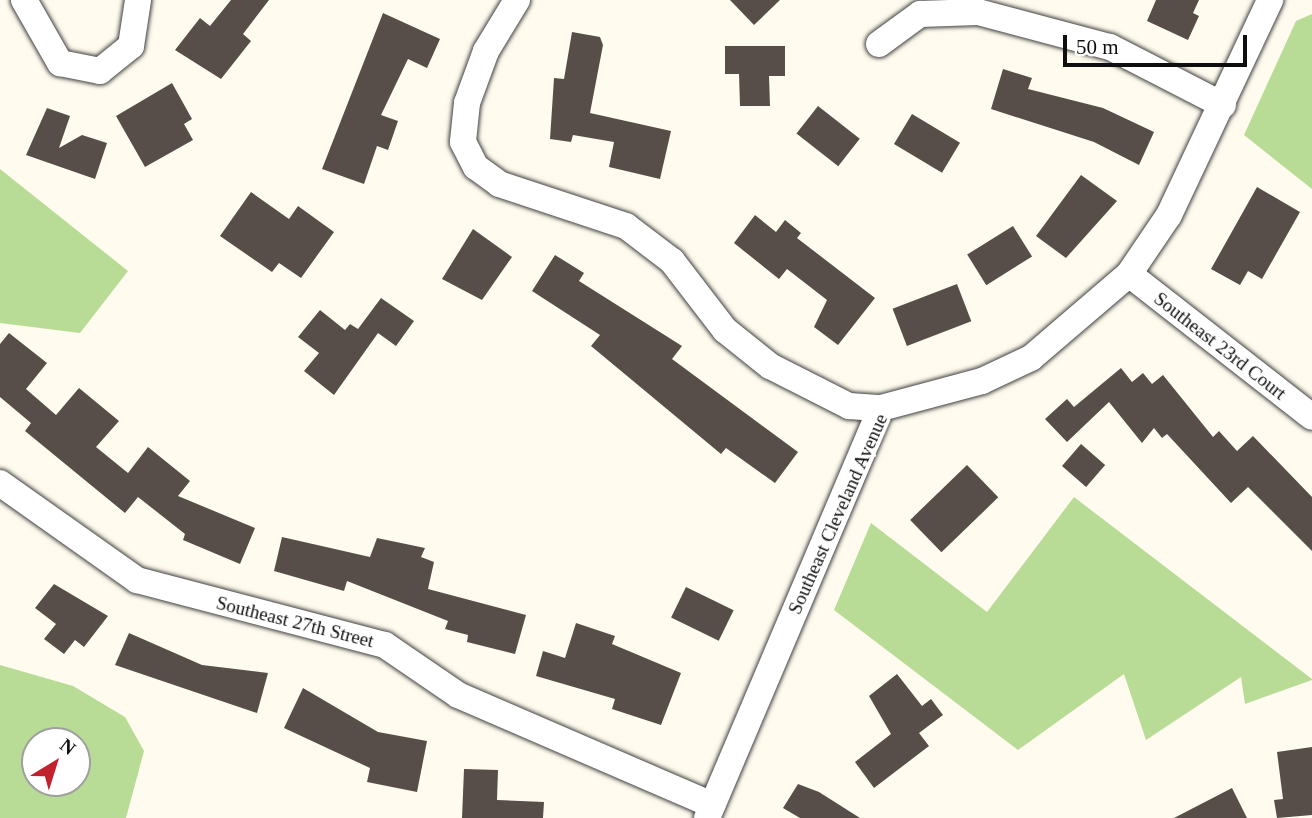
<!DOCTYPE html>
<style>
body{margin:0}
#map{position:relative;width:1312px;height:818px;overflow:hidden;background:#fffbee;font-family:Georgia,serif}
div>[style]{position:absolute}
.forest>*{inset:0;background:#b8dc95}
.building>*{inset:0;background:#574e49;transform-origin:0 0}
.roads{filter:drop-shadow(0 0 2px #414141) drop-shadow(0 0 2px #414141)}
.street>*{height:26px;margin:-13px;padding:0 13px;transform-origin:13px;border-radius:13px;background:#fff}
span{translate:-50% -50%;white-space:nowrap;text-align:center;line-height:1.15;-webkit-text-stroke:7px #fff;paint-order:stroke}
.street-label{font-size:19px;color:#0e0e0e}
.north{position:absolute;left:21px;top:727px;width:70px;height:70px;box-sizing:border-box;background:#fff;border:2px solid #9f9f9f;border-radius:50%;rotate:38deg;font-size:19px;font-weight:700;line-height:28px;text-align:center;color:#0e0e0e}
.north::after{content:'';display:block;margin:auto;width:24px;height:32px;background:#c2212f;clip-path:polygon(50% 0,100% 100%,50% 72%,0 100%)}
.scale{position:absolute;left:1063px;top:35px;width:184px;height:32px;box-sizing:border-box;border:4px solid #0e0e0e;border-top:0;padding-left:9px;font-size:21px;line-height:24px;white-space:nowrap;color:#0e0e0e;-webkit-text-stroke:5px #fff;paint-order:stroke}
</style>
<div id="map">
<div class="forest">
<div style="clip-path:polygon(1312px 14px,1312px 189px,1244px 135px,1296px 21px)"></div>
<div style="clip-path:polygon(0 169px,128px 271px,80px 333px,0 323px)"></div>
<div style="clip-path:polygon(1074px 497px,1312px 679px,1312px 680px,1245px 704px,1241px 677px,1146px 740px,1124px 674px,1018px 750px,834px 610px,871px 523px,987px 612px)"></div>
<div style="clip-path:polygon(evenodd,0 665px,73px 686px,125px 717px,144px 751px,126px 818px,0 818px,0 665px,35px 741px,77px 741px,77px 783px,35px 783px,35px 741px)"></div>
</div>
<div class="building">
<div style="clip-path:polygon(231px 0,269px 0,243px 34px,251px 41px,221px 79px,175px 50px,200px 18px,210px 26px)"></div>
<div style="clip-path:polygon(730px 0,780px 0,754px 25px)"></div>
<div style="clip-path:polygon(1156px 0,1199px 0,1193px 13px,1199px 16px,1188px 40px,1147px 21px)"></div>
<div style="clip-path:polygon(383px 13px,440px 39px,427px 68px,408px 59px,381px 115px,398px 121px,388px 150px,377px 146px,364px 184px,322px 169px)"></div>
<div style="clip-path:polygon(572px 32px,600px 37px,603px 45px,590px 113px,671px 131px,660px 179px,609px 167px,614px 142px,573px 135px,571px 142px,550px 139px,554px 78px,564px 79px)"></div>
<div style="clip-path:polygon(725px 46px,785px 46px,785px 76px,769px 76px,770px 106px,740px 106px,739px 74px,725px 74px)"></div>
<div style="clip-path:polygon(1003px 69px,1032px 78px,1028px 89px,1103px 108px,1154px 132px,1139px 165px,1094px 142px,991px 109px)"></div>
<div style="clip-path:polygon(172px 83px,192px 119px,184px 124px,193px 140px,145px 167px,116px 116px)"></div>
<div style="left:818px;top:106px;width:53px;height:35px;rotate:38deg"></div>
<div style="clip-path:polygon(47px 108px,70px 116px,59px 148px,82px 135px,107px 143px,95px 179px,26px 155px)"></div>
<div style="left:912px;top:114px;width:56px;height:35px;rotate:31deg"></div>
<div style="clip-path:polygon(1081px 175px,1117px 201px,1066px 258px,1036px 236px)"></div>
<div style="clip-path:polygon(1257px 187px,1300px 212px,1262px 279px,1248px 271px,1240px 285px,1211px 269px)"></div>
<div style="clip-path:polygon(251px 192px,289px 219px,298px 206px,334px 232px,301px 278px,279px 263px,272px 272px,220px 236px)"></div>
<div style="clip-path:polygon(755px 215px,776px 232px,785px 220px,801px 233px,797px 238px,875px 298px,838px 345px,814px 327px,827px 300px,787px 269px,779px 279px,734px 243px)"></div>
<div style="left:1013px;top:226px;width:36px;height:54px;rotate:58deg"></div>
<div style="clip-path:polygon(473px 229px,512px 257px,482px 300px,442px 279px)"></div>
<div style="clip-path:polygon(555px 255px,584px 273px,579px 281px,682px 346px,672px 359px,798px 452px,775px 483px,726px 448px,721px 454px,591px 346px,600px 335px,532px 291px)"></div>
<div style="left:957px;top:284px;width:40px;height:69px;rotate:69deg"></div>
<div style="clip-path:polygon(381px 298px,414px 321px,396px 346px,378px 333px,334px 395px,304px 371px,319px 353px,298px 337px,320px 310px,345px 330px,350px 324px,358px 329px)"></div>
<div style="clip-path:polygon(9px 333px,47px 363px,26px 389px,56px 415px,79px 388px,119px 421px,96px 447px,128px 473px,148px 447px,190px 481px,178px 496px,255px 528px,240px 564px,183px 540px,185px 534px,138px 497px,125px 513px,25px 431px,31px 423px,0 397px,0 344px)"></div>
<div style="clip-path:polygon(1121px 368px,1132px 382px,1143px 373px,1152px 384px,1163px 375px,1213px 437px,1219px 431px,1237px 451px,1253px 436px,1312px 497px,1312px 551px,1248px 487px,1231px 503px,1167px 434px,1162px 438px,1154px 428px,1142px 443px,1109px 402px,1067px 442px,1045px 419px,1067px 399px,1074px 407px)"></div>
<div style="left:1081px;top:444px;width:32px;height:29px;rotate:41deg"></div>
<div style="left:967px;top:465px;width:45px;height:79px;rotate:46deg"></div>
<div style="clip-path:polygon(282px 537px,370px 557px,377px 538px,425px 548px,421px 557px,434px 562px,428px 589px,526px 615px,515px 654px,467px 642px,468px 635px,445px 629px,448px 621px,347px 581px,344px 591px,274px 571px)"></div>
<div style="clip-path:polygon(54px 584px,108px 616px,84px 647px,75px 640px,64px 654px,44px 639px,56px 624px,35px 608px)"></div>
<div style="left:686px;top:587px;width:53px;height:34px;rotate:26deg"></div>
<div style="clip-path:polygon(576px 623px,615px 636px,612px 644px,681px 673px,661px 725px,612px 709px,615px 699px,536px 676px,543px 651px,565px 658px)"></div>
<div style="clip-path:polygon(129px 633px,202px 665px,268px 673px,257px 713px,115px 665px)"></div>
<div style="clip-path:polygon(897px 674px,922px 706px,931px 699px,943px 715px,919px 733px,929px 746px,874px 788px,855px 762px,891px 734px,869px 696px)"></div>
<div style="clip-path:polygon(303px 688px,378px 732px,427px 741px,417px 792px,367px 782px,370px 768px,284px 728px)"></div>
<div style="clip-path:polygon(1312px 747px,1312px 815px,1277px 818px,1274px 800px,1283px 799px,1277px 752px)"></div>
<div style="clip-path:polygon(464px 769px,498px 770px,497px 800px,544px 802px,543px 818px,462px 818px)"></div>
<div style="clip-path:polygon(798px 784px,819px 792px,860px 818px,800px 818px,783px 808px)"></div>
<div style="clip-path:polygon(1232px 788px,1247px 818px,1174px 818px)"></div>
</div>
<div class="roads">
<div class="street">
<div style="left:24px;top:0;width:73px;rotate:60.3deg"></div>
<div style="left:60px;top:63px;width:41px;rotate:11.3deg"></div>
<div style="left:100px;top:71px;width:40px;rotate:-39deg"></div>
<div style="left:131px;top:46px;width:47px;rotate:-81.3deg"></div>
<div style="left:517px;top:0;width:60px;rotate:121.3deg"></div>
<div style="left:486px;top:51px;width:55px;rotate:110.1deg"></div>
<div style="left:467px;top:103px;width:39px;rotate:96deg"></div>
<div style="left:463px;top:142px;width:28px;rotate:63deg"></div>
<div style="left:476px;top:167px;width:29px;rotate:36deg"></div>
<div style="left:499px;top:184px;width:134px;rotate:18.3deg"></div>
<div style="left:626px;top:226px;width:58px;rotate:37.3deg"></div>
<div style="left:672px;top:261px;width:87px;rotate:52.5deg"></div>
<div style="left:725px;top:330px;width:58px;rotate:38.7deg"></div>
<div style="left:770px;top:366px;width:89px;rotate:26.9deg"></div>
<div style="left:849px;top:406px;width:32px;rotate:4deg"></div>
<div style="left:881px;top:408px;width:105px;rotate:-15deg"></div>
<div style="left:982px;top:381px;width:54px;rotate:-25.1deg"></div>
<div style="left:1031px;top:358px;width:129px;rotate:-40.6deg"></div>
<div style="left:1129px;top:274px;width:71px;rotate:-55.9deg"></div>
<div style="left:1169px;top:215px;width:238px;rotate:-64.8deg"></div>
<div style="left:879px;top:44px;width:51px;rotate:-36.2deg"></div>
<div style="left:920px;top:14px;width:58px;rotate:-2deg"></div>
<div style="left:978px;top:12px;width:137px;rotate:14.9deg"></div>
<div style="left:1110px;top:47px;width:127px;rotate:27.2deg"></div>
<div style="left:1129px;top:274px;width:232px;rotate:38deg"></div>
<div style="left:0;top:483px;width:168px;rotate:35.3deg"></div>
<div style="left:137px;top:580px;width:256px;rotate:14.7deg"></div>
<div style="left:385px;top:645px;width:88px;rotate:34.4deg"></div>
<div style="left:458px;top:695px;width:277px;rotate:23.4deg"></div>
<div style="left:707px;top:818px;width:445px;rotate:-67deg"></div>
</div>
</div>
<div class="street-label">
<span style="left:1220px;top:346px;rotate:38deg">Southeast 23rd Court</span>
<span style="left:838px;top:514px;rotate:-66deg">Southeast Cleveland Avenue</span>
<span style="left:295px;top:622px;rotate:14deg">Southeast 27th Street</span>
</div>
<div class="north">N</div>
<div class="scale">50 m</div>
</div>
